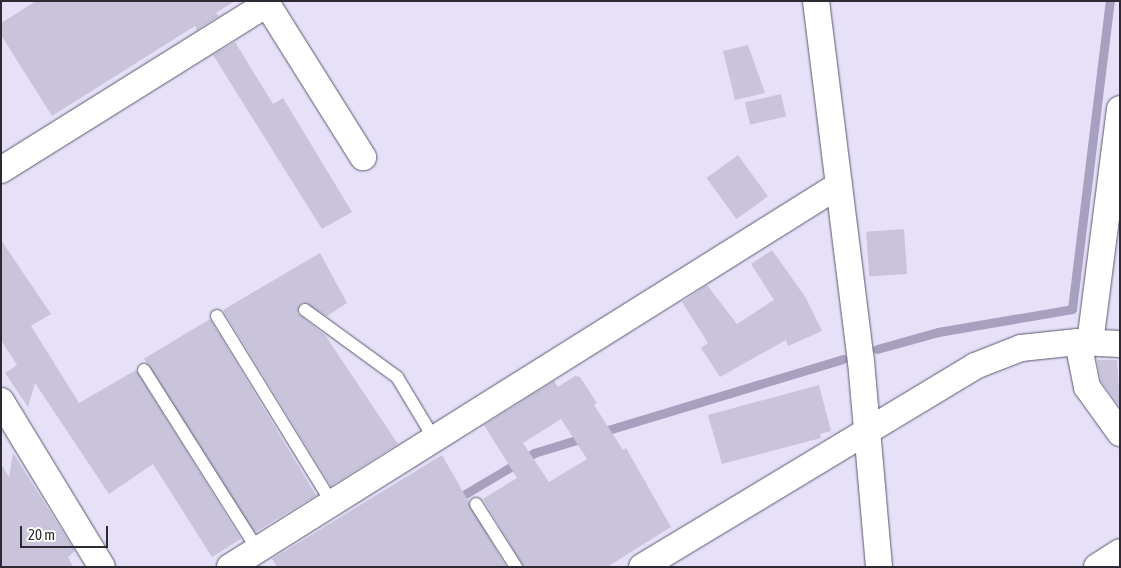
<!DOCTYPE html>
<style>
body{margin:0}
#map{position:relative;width:1121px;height:568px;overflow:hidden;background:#e6e0f9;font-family:"Asap Condensed",sans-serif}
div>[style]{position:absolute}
.stream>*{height:9px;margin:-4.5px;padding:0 4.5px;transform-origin:4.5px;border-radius:4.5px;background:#a8a0bf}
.building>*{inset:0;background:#c9c4dc;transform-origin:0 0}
.roads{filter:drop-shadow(0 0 1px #5d586d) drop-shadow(0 0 1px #5d586d)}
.lane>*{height:12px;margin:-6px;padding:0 6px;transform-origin:6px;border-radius:6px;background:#fff}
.street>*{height:26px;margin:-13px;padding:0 13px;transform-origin:13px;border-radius:13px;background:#fff}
span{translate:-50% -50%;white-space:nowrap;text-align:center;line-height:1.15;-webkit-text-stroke:4px #fff;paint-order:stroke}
.frame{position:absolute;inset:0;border:2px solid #2d2a34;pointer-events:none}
.scale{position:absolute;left:20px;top:526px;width:88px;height:22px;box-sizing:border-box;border:2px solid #2d2a34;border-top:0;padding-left:6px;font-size:15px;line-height:18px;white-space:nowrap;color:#2d2a34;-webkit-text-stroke:4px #fff;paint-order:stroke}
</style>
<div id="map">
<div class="stream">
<div style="left:877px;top:349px;width:63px;rotate:-15.6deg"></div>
<div style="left:938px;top:332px;width:136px;rotate:-9.7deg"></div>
<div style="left:1072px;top:309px;width:310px;rotate:-83deg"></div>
<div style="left:598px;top:433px;width:256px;rotate:-16.8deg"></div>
<div style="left:455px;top:500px;width:92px;rotate:-30.7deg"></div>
<div style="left:534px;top:453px;width:54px;rotate:-17.1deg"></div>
</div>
<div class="building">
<div style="clip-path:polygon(36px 1px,235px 1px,216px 13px,219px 16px,197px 30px,195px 26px,52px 116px,1px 35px,1px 23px)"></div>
<div style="clip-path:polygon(235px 42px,273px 104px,283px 98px,352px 212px,322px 229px,213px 55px)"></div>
<div style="clip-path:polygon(748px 45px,765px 93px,735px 100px,723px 51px)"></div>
<div style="left:781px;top:94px;width:23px;height:37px;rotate:77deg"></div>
<div style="left:738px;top:155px;width:51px;height:39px;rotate:54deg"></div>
<div style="left:904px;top:229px;width:45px;height:38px;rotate:86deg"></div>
<div style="clip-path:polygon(1px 240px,51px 314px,31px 326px,79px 403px,136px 370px,241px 539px,212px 557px,153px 464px,109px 494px,35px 383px,28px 407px,5px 373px,17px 365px,1px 340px)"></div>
<div style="clip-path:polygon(772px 250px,806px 298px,822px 331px,788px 346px,786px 340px,720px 377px,701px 348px,708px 343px,682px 302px,707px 285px,737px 324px,774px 300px,751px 264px)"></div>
<div style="clip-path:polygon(320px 253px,347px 303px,327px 316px,302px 302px,297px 313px,325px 335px,398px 444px,331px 486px,223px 310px)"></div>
<div style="left:210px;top:319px;width:206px;height:77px;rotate:59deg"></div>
<div style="clip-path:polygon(1097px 360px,1117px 360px,1120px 407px,1101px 381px)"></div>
<div style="clip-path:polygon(evenodd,575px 376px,580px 377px,597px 403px,594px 405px,623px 450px,626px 448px,671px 527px,607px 567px,524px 567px,483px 499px,517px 478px,484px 425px,554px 381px,558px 387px,575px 376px,561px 419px,587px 459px,549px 482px,523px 443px,561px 419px)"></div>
<div style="clip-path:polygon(819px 385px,831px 431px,820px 434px,821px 438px,722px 464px,708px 415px)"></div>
<div style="clip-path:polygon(13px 453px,75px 551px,68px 557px,73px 567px,1px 567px,1px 464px,9px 477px)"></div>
<div style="clip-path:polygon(442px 455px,506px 567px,277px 567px,272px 559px)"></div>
</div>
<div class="roads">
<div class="lane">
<div style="left:305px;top:310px;width:114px;rotate:36.1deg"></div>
<div style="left:397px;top:377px;width:74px;rotate:58.9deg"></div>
<div style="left:217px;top:316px;width:220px;rotate:58.4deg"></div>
<div style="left:144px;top:370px;width:213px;rotate:57.7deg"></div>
<div style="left:476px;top:504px;width:75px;rotate:57.6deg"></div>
</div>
<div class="street">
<div style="left:816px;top:1px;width:363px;rotate:82.9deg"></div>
<div style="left:861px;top:361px;width:207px;rotate:85deg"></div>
<div style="left:1px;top:170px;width:314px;rotate:-32deg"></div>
<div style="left:267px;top:4px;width:181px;rotate:57.9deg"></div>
<div style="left:1078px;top:342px;width:46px;rotate:78.7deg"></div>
<div style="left:1087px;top:387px;width:57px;rotate:54.3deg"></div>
<div style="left:1090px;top:343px;width:236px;rotate:-82.7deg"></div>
<div style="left:1px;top:401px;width:194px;rotate:58.7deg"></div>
<div style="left:230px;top:567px;width:719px;rotate:-32.1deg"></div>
<div style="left:642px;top:567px;width:389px;rotate:-31.1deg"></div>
<div style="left:975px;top:366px;width:49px;rotate:-21.4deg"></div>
<div style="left:1021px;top:348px;width:57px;rotate:-6deg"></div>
<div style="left:1078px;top:342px;width:42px;rotate:2.7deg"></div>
<div style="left:1097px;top:567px;width:27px;rotate:-33deg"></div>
</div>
</div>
<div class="frame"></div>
<div class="scale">20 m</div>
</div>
